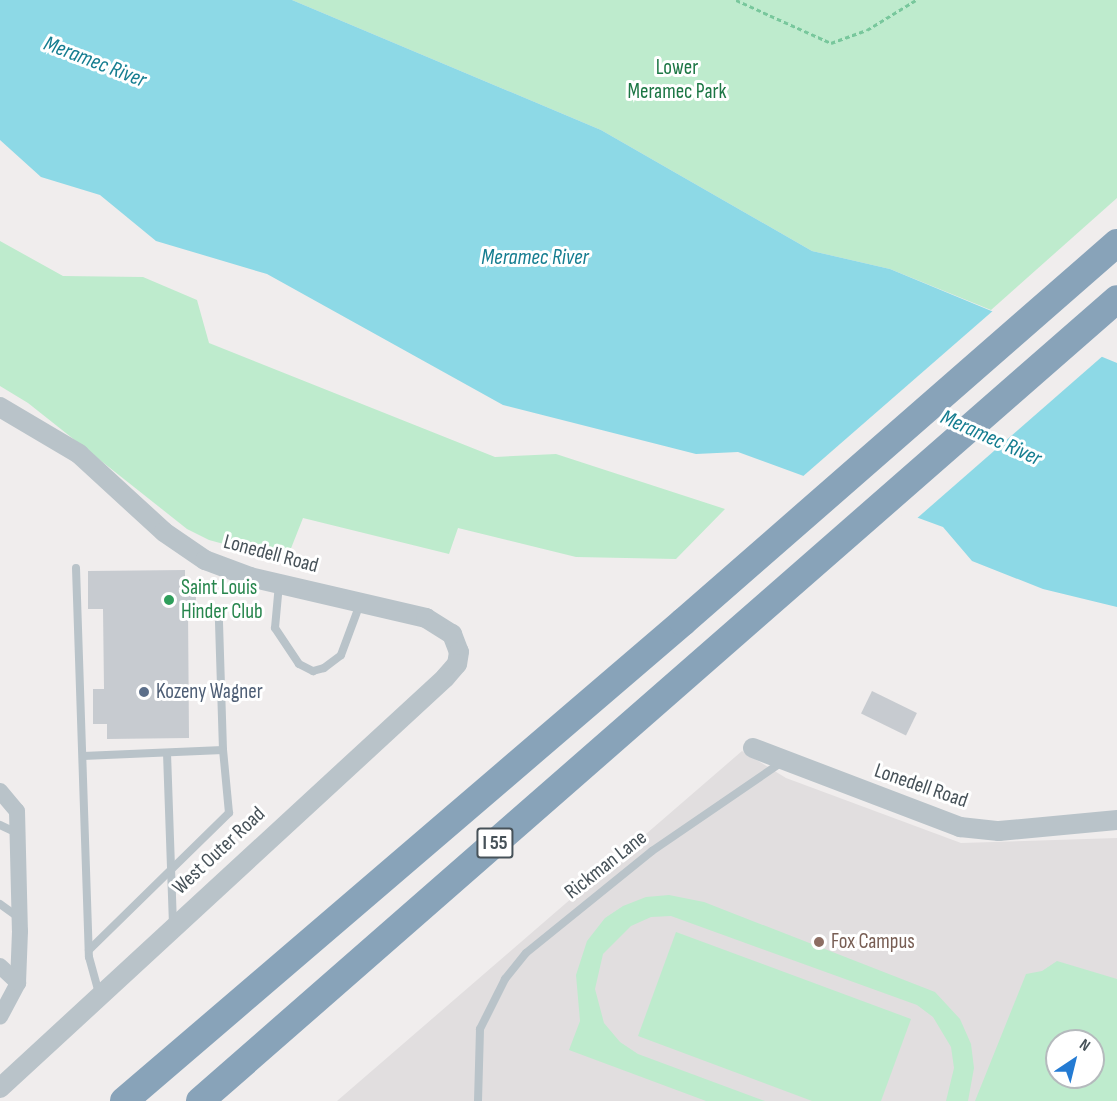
<!DOCTYPE html>
<style>
body{margin:0}
#map{position:relative;width:1117px;height:1101px;overflow:hidden;background:#f0eded;font-family:"Sofia Sans Condensed",sans-serif}
div>[style]{position:absolute}
.education>*{inset:0;background:#e1dedf}
.green>*{inset:0;background:#beebcd}
.water>*{inset:0;background:#8dd9e6}
.pier>*{inset:0;background:#f0eded}
.building>*{inset:0;background:#c7cbd0;transform-origin:0 0}
.path>*{height:3px;margin-top:-1.5px;transform-origin:0;background:repeating-linear-gradient(90deg,#78c79c 0 4.5px,transparent 0 7.5px)}
.service>*{height:8px;margin:-4px;padding:0 4px;transform-origin:4px;border-radius:4px;background:#b9c3c9}
.minor>*{height:16px;margin:-8px;padding:0 8px;transform-origin:8px;border-radius:8px;background:#b9c3c9}
.tertiary>*{height:20px;margin:-10px;padding:0 10px;transform-origin:10px;border-radius:10px;background:#b9c3c9}
.motorway>*{height:28px;margin:-14px;padding:0 14px;transform-origin:14px;border-radius:14px;background:#88a3b9}
.dots>*{width:16px;height:16px;translate:-50% -50%;box-sizing:border-box;border:3px solid #fff;border-radius:50%}
span{translate:-50% -50%;white-space:nowrap;text-align:center;line-height:1.15;-webkit-text-stroke:6px #fff;paint-order:stroke}
.shield-label span{padding:2px 4px;background:#fff;border:2px solid;border-radius:4px;-webkit-text-stroke-width:0}
.shield-label{font-size:20px;color:#475259;font-weight:700}
.park-label{font-size:21px;color:#1c7644}
.street-label{font-size:21px;color:#475259}
.leisure-label{font-size:21px;color:#27864d}
.left{translate:0 -50%;text-align:left}
.service-label{font-size:21px;color:#4e5e75}
.education-label{font-size:21px;color:#785e54}
.water-label{font-size:22px;color:#157d90;font-style:italic}
.north{position:absolute;left:1045px;top:1029px;width:60px;height:60px;box-sizing:border-box;background:#fff;border:2px solid #b5babd;border-radius:50%;rotate:35deg;font-size:16px;font-weight:700;line-height:24px;text-align:center;color:#475259}
.north::after{content:'';display:block;margin:auto;width:21px;height:27px;background:#247bd3;clip-path:polygon(50% 0,100% 100%,50% 72%,0 100%)}
</style>
<div id="map">
<div class="education">
<div style="clip-path:polygon(evenodd,742px 751px,786px 778px,961px 843px,1117px 838px,1117px 1101px,337px 1101px,742px 751px,1057px 1041px,1093px 1041px,1093px 1077px,1057px 1077px,1057px 1041px)"></div>
</div>
<div class="green">
<div style="clip-path:polygon(292px 0,1117px 0,1117px 198px,991px 310px,890px 269px,812px 251px,601px 130px)"></div>
<div style="clip-path:polygon(0 241px,63px 276px,143px 277px,197px 300px,209px 343px,495px 457px,556px 454px,725px 509px,676px 559px,576px 557px,458px 528px,449px 554px,303px 518px,286px 561px,209px 540px,187px 529px,28px 403px,0 386px)"></div>
<div style="clip-path:polygon(669px 895px,704px 902px,935px 992px,960px 1019px,971px 1044px,974px 1068px,968px 1101px,946px 1101px,954px 1068px,951px 1047px,933px 1017px,917px 1005px,671px 916px,651px 917px,631px 926px,603px 954px,595px 989px,604px 1023px,620px 1042px,638px 1054px,765px 1101px,706px 1101px,569px 1050px,580px 1021px,576px 975px,587px 941px,605px 918px,623px 906px,646px 897px)"></div>
<div style="clip-path:polygon(676px 932px,911px 1019px,881px 1101px,812px 1101px,638px 1036px)"></div>
<div style="clip-path:polygon(evenodd,1057px 961px,1117px 979px,1117px 1101px,975px 1101px,1026px 974px,1042px 971px,1057px 961px,1057px 1041px,1093px 1041px,1093px 1077px,1057px 1077px,1057px 1041px)"></div>
</div>
<div class="water">
<div style="clip-path:polygon(0 0,292px 0,601px 130px,812px 251px,890px 269px,1117px 363px,1117px 607px,1043px 589px,972px 561px,943px 527px,738px 452px,696px 454px,503px 405px,267px 274px,156px 241px,100px 195px,41px 177px,0 140px)"></div>
</div>
<div class="pier">
<div style="clip-path:polygon(995px 309px,1105px 354px,915px 520px,801px 478px)"></div>
</div>
<div class="building">
<div style="clip-path:polygon(185px 570px,185px 589px,196px 589px,196px 609px,188px 609px,189px 738px,107px 739px,107px 724px,93px 724px,93px 689px,104px 689px,103px 609px,88px 609px,88px 571px)"></div>
<div style="left:872px;top:691px;width:50px;height:25px;rotate:26deg"></div>
</div>
<div class="path">
<div style="left:736px;top:0;width:104px;rotate:24.4deg"></div>
<div style="left:831px;top:43px;width:38px;rotate:-20deg"></div>
<div style="left:867px;top:30px;width:57px;rotate:-31.5deg"></div>
</div>
<div class="service">
<div style="left:76px;top:568px;width:389px;rotate:88.1deg"></div>
<div style="left:89px;top:957px;width:41px;rotate:74.6deg"></div>
<div style="left:279px;top:584px;width:44px;rotate:95.2deg"></div>
<div style="left:275px;top:628px;width:43px;rotate:56.3deg"></div>
<div style="left:299px;top:664px;width:16px;rotate:27deg"></div>
<div style="left:313px;top:671px;width:11px;rotate:-15deg"></div>
<div style="left:324px;top:668px;width:21px;rotate:-37deg"></div>
<div style="left:341px;top:655px;width:54px;rotate:-69.6deg"></div>
<div style="left:167px;top:753px;width:173px;rotate:88deg"></div>
<div style="left:83px;top:756px;width:140px;rotate:-2.5deg"></div>
<div style="left:223px;top:750px;width:130px;rotate:-91.8deg"></div>
<div style="left:0;top:825px;width:19px;rotate:25deg"></div>
<div style="left:0;top:904px;width:24px;rotate:36deg"></div>
<div style="left:89px;top:950px;width:196px;rotate:-44.4deg"></div>
<div style="left:229px;top:813px;width:63px;rotate:-95.4deg"></div>
<div style="left:478px;top:1101px;width:72px;rotate:-88.4deg"></div>
<div style="left:480px;top:1029px;width:56px;rotate:-63.4deg"></div>
<div style="left:505px;top:979px;width:33px;rotate:-51deg"></div>
<div style="left:526px;top:953px;width:162px;rotate:-39deg"></div>
<div style="left:652px;top:851px;width:158px;rotate:-34.4deg"></div>
</div>
<div class="minor">
<div style="left:0;top:791px;width:26px;rotate:50deg"></div>
<div style="left:17px;top:811px;width:120px;rotate:88.6deg"></div>
<div style="left:20px;top:931px;width:52px;rotate:92.2deg"></div>
<div style="left:18px;top:983px;width:38px;rotate:118deg"></div>
<div style="left:0;top:966px;width:25px;rotate:43deg"></div>
</div>
<div class="tertiary">
<div style="left:0;top:407px;width:92px;rotate:30.7deg"></div>
<div style="left:79px;top:454px;width:115px;rotate:42.5deg"></div>
<div style="left:164px;top:532px;width:50px;rotate:34.3deg"></div>
<div style="left:205px;top:560px;width:48px;rotate:20.7deg"></div>
<div style="left:250px;top:577px;width:181px;rotate:13.1deg"></div>
<div style="left:426px;top:618px;width:31px;rotate:32deg"></div>
<div style="left:452px;top:634px;width:19px;rotate:69deg"></div>
<div style="left:459px;top:652px;width:12px;rotate:99deg"></div>
<div style="left:457px;top:664px;width:18px;rotate:131deg"></div>
<div style="left:445px;top:678px;width:605px;rotate:137.34deg"></div>
<div style="left:753px;top:748px;width:222px;rotate:20.9deg"></div>
<div style="left:960px;top:827px;width:39px;rotate:6deg"></div>
<div style="left:999px;top:831px;width:119px;rotate:-5.3deg"></div>
</div>
<div class="motorway">
<div style="left:124px;top:1101px;width:736px;rotate:-40.59deg"></div>
<div style="left:683px;top:622px;width:576px;rotate:-41.13deg"></div>
<div style="left:200px;top:1101px;width:1218px;rotate:-41.17deg"></div>
</div>
<div class="dots">
<div style="left:169px;top:600px;background:#2e9e5b"></div>
<div style="left:144px;top:692px;background:#5c6f8a"></div>
<div style="left:819px;top:942px;background:#8d6e63"></div>
</div>
<div class="shield-label">
<span style="left:495px;top:843px">I 55</span>
</div>
<div class="park-label">
<span style="left:677px;top:80px">Lower<br>Meramec Park</span>
</div>
<div class="street-label">
<span style="left:271px;top:554px;rotate:15deg">Lonedell Road</span>
<span style="left:921px;top:786px;rotate:19deg">Lonedell Road</span>
<span style="left:219px;top:851px;rotate:-43deg">West Outer Road</span>
<span style="left:606px;top:865px;rotate:-38deg">Rickman Lane</span>
</div>
<div class="leisure-label">
<span class="left" style="left:181px;top:600px">Saint Louis<br>Hinder Club</span>
</div>
<div class="service-label">
<span class="left" style="left:156px;top:692px">Kozeny Wagner</span>
</div>
<div class="education-label">
<span class="left" style="left:831px;top:942px">Fox Campus</span>
</div>
<div class="water-label">
<span style="left:95px;top:62px;rotate:21deg">Meramec River</span>
<span style="left:535px;top:258px">Meramec River</span>
<span style="left:991px;top:438px;rotate:24deg">Meramec River</span>
</div>
<div class="north">N</div>
</div>
